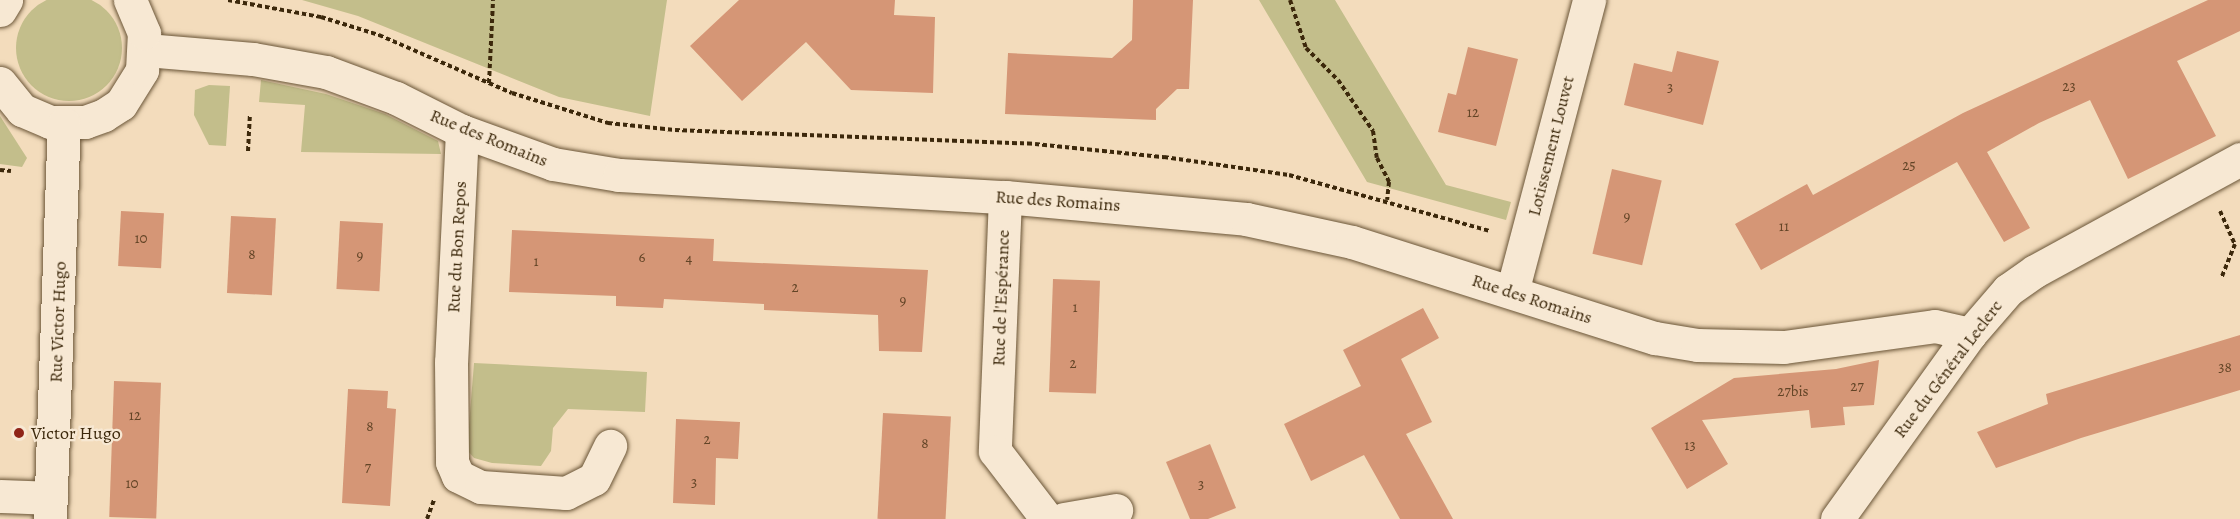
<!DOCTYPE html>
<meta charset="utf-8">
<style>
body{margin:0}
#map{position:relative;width:2240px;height:519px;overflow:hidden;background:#f3dcbc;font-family:Alegreya,serif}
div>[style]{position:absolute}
.green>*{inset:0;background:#c3be8b}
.round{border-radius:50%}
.building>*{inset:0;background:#d59676;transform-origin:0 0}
.path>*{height:4px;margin-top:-2px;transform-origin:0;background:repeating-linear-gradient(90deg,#3c280b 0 4.5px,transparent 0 7.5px)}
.roads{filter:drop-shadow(0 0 2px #6a5537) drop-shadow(0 0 2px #6a5537)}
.minor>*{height:33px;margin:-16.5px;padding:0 16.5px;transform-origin:16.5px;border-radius:16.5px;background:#f7e8d3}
.tertiary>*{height:33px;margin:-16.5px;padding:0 16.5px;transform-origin:16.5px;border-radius:16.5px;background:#f7e8d3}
.dots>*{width:16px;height:16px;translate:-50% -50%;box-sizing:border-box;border:3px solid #f7e8d3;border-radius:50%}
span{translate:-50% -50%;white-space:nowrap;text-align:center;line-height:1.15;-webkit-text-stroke:4.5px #f7e8d3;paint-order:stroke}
.number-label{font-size:15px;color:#624426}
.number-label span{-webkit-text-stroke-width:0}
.street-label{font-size:18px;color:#3c280b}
.poi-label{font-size:18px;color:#3c280b}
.left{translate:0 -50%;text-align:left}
</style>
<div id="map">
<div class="green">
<div class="round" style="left:16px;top:-5px;width:106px;height:106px"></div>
<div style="clip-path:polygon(302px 0,667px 0,650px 116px,559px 97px,358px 16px)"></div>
<div style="clip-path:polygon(1259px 0,1335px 0,1446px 185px,1511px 202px,1506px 220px,1367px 182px)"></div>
<div style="clip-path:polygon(261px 80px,326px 94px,385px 114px,438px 141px,441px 154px,301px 152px,305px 105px,259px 102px)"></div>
<div style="clip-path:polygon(209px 85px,230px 86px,226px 146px,209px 145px,194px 115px,195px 90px)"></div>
<div style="clip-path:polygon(0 116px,27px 158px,22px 167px,0 164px)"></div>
<div style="clip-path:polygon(474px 363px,647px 372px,645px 412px,568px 409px,553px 428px,551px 451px,541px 466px,492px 463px,474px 458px,467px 450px)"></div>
</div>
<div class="building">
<div style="clip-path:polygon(739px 0,895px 0,894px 15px,935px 17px,933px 93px,851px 90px,806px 42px,742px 101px,690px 46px)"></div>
<div style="clip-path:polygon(1133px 0,1193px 0,1189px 89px,1177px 89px,1156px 109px,1156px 120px,1005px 114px,1008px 53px,1112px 58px,1132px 40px)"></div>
<div style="clip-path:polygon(2208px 0,2240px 0,2240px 31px,2177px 61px,2216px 136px,2128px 179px,2090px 100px,2039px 123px,1987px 152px,2030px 228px,2004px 242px,1957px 162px,1761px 270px,1735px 224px,1807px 184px,1813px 195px,1963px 113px)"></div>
<div style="clip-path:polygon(1468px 47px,1518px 59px,1496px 146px,1438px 132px,1448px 93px,1456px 95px)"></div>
<div style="clip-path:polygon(1677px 51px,1719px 61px,1703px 125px,1624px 105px,1634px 63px,1672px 72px)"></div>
<div style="left:1612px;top:169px;width:51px;height:87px;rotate:13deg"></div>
<div style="left:121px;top:211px;width:43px;height:55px;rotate:3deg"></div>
<div style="left:231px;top:216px;width:45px;height:77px;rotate:3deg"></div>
<div style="left:340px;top:221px;width:43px;height:68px;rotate:3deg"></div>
<div style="clip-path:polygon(512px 230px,714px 239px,713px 261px,928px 270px,922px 352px,879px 351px,878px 315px,764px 310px,764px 304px,664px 299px,663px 308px,616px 306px,616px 296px,509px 292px)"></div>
<div style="left:1053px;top:279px;width:47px;height:113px;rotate:2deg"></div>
<div style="clip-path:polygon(1423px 308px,1439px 338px,1401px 359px,1432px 422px,1406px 434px,1453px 519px,1400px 519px,1364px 455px,1311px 481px,1284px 424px,1361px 386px,1343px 350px)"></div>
<div style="clip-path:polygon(2240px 335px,2240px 390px,2081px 438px,1996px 468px,1977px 432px,2048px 404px,2046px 394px)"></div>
<div style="clip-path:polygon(1879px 360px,1874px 405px,1843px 407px,1845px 425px,1811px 428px,1809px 410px,1702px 420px,1728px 464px,1687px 489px,1651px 428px,1734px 378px,1836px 369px)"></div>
<div style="left:114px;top:381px;width:47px;height:136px;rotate:2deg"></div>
<div style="clip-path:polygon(348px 389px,388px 391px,387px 408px,396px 409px,390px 506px,342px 503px)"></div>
<div style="left:883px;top:413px;width:68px;height:106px;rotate:3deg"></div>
<div style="clip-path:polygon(676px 419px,740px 422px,738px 459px,716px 458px,715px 505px,673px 503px)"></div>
<div style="clip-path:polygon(1210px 444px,1236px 508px,1208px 519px,1190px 519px,1166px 462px)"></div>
</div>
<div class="path">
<div style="left:228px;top:0;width:95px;rotate:10.4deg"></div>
<div style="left:321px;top:17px;width:61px;rotate:17.2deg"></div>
<div style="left:379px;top:35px;width:145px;rotate:23.6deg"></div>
<div style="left:512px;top:93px;width:101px;rotate:17.4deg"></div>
<div style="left:608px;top:123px;width:67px;rotate:6deg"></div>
<div style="left:675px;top:130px;width:360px;rotate:2.2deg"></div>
<div style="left:1035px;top:144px;width:130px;rotate:5.8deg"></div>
<div style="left:1164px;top:157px;width:126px;rotate:8.2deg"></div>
<div style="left:1289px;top:175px;width:208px;rotate:15.6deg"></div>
<div style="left:1290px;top:0;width:51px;rotate:71.6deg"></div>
<div style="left:1306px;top:48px;width:45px;rotate:45deg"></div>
<div style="left:1338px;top:80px;width:62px;rotate:55.5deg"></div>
<div style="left:1373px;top:131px;width:27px;rotate:82deg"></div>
<div style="left:1377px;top:158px;width:27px;rotate:63deg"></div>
<div style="left:1389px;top:182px;width:18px;rotate:96deg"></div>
<div style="left:489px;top:83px;width:83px;rotate:-87.2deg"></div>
<div style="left:248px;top:151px;width:36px;rotate:-87deg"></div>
<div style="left:0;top:170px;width:11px;rotate:5deg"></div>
<div style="left:2220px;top:211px;width:36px;rotate:66deg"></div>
<div style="left:2235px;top:244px;width:35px;rotate:112deg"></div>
<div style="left:427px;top:519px;width:20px;rotate:-70deg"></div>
</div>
<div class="roads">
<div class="minor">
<div style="left:0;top:10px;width:12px;rotate:-59deg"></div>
<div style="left:146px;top:50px;width:107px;rotate:4.8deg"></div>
<div style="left:253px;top:59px;width:74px;rotate:10.1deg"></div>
<div style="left:326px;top:72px;width:75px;rotate:20.4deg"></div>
<div style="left:396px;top:98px;width:74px;rotate:26.6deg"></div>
<div style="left:462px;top:131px;width:97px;rotate:19.9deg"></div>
<div style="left:553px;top:164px;width:67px;rotate:9.5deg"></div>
<div style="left:619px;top:175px;width:387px;rotate:3.3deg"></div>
<div style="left:1005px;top:197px;width:242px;rotate:5.2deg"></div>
<div style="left:1246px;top:219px;width:108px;rotate:12.2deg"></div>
<div style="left:1352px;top:242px;width:318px;rotate:17.6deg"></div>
<div style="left:1655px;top:338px;width:43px;rotate:9.5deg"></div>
<div style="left:1697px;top:345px;width:87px;rotate:1.3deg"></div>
<div style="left:1784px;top:347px;width:152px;rotate:-7.9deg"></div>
<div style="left:1935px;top:326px;width:36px;rotate:13deg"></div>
<div style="left:0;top:83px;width:35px;rotate:51deg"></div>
<div style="left:22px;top:110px;width:30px;rotate:23deg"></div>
<div style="left:50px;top:122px;width:35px"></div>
<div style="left:85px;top:122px;width:20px;rotate:-20deg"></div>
<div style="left:104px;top:115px;width:20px;rotate:-33deg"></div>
<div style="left:121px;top:104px;width:40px;rotate:-58deg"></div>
<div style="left:142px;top:70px;width:37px;rotate:-87deg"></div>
<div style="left:144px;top:33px;width:36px;rotate:-113deg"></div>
<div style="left:462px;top:131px;width:231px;rotate:92.7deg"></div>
<div style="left:451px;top:362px;width:100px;rotate:89.4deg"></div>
<div style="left:452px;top:462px;width:15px;rotate:67deg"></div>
<div style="left:458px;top:476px;width:25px;rotate:26deg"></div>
<div style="left:481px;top:487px;width:85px;rotate:4deg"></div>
<div style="left:566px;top:493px;width:31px;rotate:-27deg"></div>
<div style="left:594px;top:479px;width:37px;rotate:-64deg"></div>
<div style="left:1005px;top:197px;width:254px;rotate:92.3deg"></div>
<div style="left:995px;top:451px;width:86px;rotate:52.6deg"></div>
<div style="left:1512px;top:292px;width:302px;rotate:-75.2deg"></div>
<div style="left:0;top:496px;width:51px;rotate:2.2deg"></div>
<div style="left:50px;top:519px;width:395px;rotate:-88deg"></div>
<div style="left:1064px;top:519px;width:53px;rotate:-9.8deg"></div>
</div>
<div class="tertiary">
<div style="left:1837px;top:519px;width:228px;rotate:-54.3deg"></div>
<div style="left:1970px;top:334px;width:58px;rotate:-49.2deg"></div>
<div style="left:2008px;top:290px;width:33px;rotate:-35deg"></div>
<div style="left:2035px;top:271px;width:234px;rotate:-28.6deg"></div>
</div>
</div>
<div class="dots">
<div style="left:19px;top:433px;background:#8f2418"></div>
</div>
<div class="number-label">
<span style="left:2069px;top:87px">23</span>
<span style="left:1670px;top:88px">3</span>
<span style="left:1473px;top:113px">12</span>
<span style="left:1909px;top:166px">25</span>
<span style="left:1627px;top:217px">9</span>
<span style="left:1784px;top:227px">11</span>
<span style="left:141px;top:239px">10</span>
<span style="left:252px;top:255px">8</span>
<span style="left:360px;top:256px">9</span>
<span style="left:642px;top:258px">6</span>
<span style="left:689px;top:259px">4</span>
<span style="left:536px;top:262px">1</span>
<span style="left:795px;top:288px">2</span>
<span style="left:903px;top:301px">9</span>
<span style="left:1075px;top:308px">1</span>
<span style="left:1073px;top:364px">2</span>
<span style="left:2225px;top:368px">38</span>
<span style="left:1857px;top:387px">27</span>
<span style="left:1793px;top:392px">27bis</span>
<span style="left:135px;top:416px">12</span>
<span style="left:370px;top:427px">8</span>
<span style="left:707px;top:440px">2</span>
<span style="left:925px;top:444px">8</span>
<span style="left:1690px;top:446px">13</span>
<span style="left:368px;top:468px">7</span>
<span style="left:694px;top:483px">3</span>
<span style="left:132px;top:484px">10</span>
<span style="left:1201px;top:485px">3</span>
</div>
<div class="street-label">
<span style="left:489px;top:138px;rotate:22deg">Rue des Romains</span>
<span style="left:1551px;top:146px;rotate:-76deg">Lotissement Louvet</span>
<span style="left:1058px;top:201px;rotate:4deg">Rue des Romains</span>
<span style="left:457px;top:247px;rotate:-87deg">Rue du Bon Repos</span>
<span style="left:1001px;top:298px;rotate:-88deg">Rue de l'Espérance</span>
<span style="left:1532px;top:299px;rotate:18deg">Rue des Romains</span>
<span style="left:58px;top:322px;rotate:-88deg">Rue Victor Hugo</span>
<span style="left:1948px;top:369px;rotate:-53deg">Rue du Général Leclerc</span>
</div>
<div class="poi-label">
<span class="left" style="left:31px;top:433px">Victor Hugo</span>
</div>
</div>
